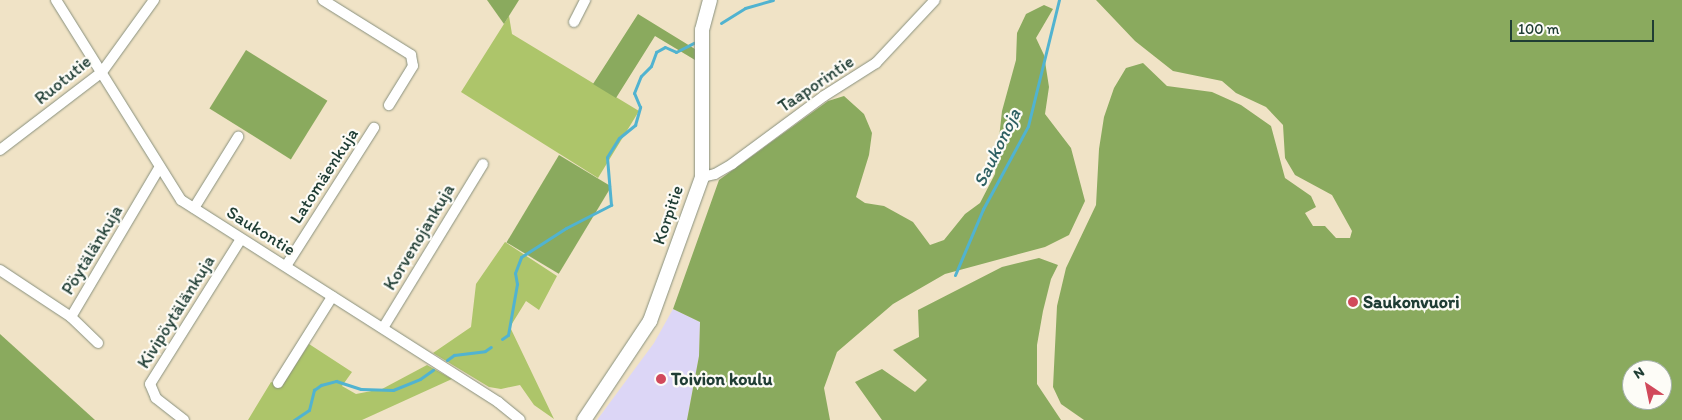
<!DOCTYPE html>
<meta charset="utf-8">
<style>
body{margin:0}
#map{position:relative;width:1682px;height:420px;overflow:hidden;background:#f0e3c6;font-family:Itim,sans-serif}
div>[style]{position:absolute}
.built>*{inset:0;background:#dcd6f6}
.green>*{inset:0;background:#adc56a}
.forest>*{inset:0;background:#8aaa5e;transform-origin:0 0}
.stream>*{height:3px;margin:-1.5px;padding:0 1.5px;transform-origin:1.5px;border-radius:1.5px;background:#51b3d0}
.roads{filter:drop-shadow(0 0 1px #88907d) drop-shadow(0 0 1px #88907d)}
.street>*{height:10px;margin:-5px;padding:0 5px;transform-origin:5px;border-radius:5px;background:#fff}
.secondary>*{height:14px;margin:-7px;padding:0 7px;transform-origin:7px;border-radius:7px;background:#fff}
.dots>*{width:14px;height:14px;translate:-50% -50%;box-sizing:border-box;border:2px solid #fdfcf7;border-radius:50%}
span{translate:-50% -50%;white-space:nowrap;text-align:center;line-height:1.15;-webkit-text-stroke:4.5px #fdfcf7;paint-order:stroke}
.street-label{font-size:18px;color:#1f3d34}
.poi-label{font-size:18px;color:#1f3d34;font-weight:700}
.left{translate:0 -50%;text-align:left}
.water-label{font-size:19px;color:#2e6063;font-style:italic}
.north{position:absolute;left:1622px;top:360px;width:50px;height:50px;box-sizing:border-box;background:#fdfcf7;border:1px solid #a4b0a9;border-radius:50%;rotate:326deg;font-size:14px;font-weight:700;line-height:20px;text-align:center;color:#1f3d34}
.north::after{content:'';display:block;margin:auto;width:18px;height:22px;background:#d1495b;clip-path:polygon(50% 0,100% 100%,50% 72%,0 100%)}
.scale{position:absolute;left:1510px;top:20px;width:144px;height:22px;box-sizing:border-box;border:2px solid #1f3d34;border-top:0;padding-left:6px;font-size:15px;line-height:18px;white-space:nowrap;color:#1f3d34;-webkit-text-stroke:4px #fdfcf7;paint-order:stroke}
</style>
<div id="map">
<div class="built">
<div style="clip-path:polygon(673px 309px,700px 322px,699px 356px,687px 420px,597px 420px,654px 343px)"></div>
</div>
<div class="green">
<div style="clip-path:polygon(509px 16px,512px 34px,639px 111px,598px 178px,461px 92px)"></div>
<div style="clip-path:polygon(505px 242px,557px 276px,539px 310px,526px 301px,510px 327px,554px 419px,534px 405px,520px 385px,501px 389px,489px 387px,433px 353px,471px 327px,476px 284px)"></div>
<div style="clip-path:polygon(309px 344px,352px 372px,342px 386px,356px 394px,382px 389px,427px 365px,452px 379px,362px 420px,248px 420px,271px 382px,282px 386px)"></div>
</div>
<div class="forest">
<div style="clip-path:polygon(487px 0,519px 0,504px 24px)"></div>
<div style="clip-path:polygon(evenodd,1096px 0,1682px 0,1682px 420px,1084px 420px,1061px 404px,1053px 387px,1057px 306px,1066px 268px,1096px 205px,1099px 149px,1104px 117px,1114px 88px,1126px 68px,1143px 63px,1167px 86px,1212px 92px,1241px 105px,1271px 126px,1285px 178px,1311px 196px,1316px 207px,1305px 213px,1313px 226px,1325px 226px,1336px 238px,1350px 238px,1352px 231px,1332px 195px,1295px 175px,1285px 158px,1283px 125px,1266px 107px,1236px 93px,1222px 81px,1173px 71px,1135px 41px,1096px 0,1632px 370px,1662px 370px,1662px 400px,1632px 400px,1632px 370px)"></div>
<div style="clip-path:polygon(1044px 5px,1053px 9px,1036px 38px,1044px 55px,1049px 87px,1045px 114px,1071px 148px,1085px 201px,1069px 235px,1045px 247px,945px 274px,893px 304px,837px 352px,824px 388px,830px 420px,687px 420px,699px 356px,700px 322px,673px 309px,719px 180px,828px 101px,844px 96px,864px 114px,872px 133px,869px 155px,856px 197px,865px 203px,884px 206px,913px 222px,930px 245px,944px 240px,965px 214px,980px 203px,995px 174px,1002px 111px,1016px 60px,1017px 33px,1026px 14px)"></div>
<div style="clip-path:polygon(638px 14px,695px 49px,695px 60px,655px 36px,616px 98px,593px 84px)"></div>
<div style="left:246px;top:50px;width:96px;height:69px;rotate:32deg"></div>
<div style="left:559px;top:155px;width:61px;height:102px;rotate:31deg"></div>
<div style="clip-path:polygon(1039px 258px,1058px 265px,1051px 279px,1043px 311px,1037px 345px,1037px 384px,1061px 420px,882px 420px,855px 382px,882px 369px,915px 392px,927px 380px,893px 350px,919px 337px,918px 310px,1002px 267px)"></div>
<div style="clip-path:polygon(0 334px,95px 420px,0 420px)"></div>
</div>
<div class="stream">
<div style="left:721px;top:23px;width:28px;rotate:-32deg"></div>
<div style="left:745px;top:8px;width:29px;rotate:-16deg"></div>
<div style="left:955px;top:275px;width:72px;rotate:-67deg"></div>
<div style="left:983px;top:209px;width:94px;rotate:-61.5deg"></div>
<div style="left:1028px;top:126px;width:130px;rotate:-76.2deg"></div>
<div style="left:502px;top:339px;width:7px;rotate:-34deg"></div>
<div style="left:508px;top:335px;width:52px;rotate:-80deg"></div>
<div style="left:517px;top:284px;width:11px;rotate:-100deg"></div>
<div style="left:515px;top:273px;width:17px;rotate:-69deg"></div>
<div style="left:521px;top:257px;width:54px;rotate:-32.8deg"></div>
<div style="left:566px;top:228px;width:51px;rotate:-27.1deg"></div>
<div style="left:611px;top:205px;width:48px;rotate:-94.8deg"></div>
<div style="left:607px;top:157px;width:22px;rotate:-58deg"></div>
<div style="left:619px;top:138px;width:21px;rotate:-39deg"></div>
<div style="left:635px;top:125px;width:19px;rotate:-74deg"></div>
<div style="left:640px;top:107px;width:15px;rotate:-113deg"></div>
<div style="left:634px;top:93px;width:18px;rotate:-68deg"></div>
<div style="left:641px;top:76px;width:14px;rotate:-45deg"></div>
<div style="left:651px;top:66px;width:15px;rotate:-70deg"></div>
<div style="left:656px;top:52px;width:10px;rotate:-29deg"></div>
<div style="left:665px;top:47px;width:12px;rotate:24deg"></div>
<div style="left:676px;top:52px;width:20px;rotate:-27deg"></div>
<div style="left:447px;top:360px;width:9px;rotate:-36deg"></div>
<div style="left:454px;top:355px;width:31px;rotate:-7deg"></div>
<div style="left:485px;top:351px;width:7px;rotate:-34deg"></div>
<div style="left:294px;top:420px;width:18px;rotate:-34deg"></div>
<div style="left:309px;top:410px;width:21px;rotate:-76deg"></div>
<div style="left:314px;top:390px;width:9px;rotate:-36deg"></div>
<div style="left:321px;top:385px;width:16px;rotate:-15deg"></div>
<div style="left:336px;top:381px;width:26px;rotate:18deg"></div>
<div style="left:361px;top:389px;width:32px;rotate:2deg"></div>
<div style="left:393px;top:390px;width:29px;rotate:-22deg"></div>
<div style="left:420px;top:379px;width:16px;rotate:-35deg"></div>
</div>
<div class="roads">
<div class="street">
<div style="left:56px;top:0;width:236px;rotate:58deg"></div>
<div style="left:181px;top:200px;width:376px;rotate:32.5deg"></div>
<div style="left:498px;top:402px;width:28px;rotate:39deg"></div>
<div style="left:323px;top:0;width:104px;rotate:32deg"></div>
<div style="left:411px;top:55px;width:11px;rotate:80deg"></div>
<div style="left:413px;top:66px;width:46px;rotate:121.6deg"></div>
<div style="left:574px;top:22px;width:25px;rotate:-63deg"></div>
<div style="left:0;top:150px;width:128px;rotate:-37.4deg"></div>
<div style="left:102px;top:72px;width:89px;rotate:-54.2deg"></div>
<div style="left:702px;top:177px;width:13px;rotate:-13deg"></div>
<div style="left:715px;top:174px;width:20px;rotate:-30deg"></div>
<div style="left:732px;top:164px;width:114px;rotate:-36.5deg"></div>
<div style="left:824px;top:96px;width:62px;rotate:-32.4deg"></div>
<div style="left:876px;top:63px;width:86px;rotate:-46.9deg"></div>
<div style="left:194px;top:208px;width:84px;rotate:-58.2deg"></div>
<div style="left:286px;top:266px;width:164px;rotate:-57.5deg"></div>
<div style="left:0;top:270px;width:85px;rotate:33.5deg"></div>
<div style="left:383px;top:328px;width:192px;rotate:-58.6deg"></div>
<div style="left:98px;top:343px;width:37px;rotate:-136deg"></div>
<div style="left:71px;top:317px;width:173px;rotate:-59.4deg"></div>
<div style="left:278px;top:383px;width:102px;rotate:-57.9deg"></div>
<div style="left:184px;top:420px;width:36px;rotate:-142deg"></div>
<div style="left:156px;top:398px;width:15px;rotate:-113deg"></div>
<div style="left:150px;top:384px;width:171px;rotate:-57.9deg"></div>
</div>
<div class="secondary">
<div style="left:584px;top:420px;width:119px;rotate:-56.3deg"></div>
<div style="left:650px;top:321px;width:153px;rotate:-70.1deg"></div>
<div style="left:702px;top:177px;width:147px;rotate:-90deg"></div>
<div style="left:702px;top:30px;width:31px;rotate:-75deg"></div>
</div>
</div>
<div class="dots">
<div style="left:1353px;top:302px;background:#d1495b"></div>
<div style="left:661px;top:379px;background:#d1495b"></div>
</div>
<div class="street-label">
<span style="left:63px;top:80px;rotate:-39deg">Ruotutie</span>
<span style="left:816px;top:84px;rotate:-34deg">Taaporintie</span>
<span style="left:324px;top:176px;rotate:-57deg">Latomäenkuja</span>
<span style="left:668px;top:215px;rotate:-71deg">Korpitie</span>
<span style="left:261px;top:231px;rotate:32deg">Saukontie</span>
<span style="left:419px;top:237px;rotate:-59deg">Korvenojankuja</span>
<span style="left:92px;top:250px;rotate:-59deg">Pöytälänkuja</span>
<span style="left:176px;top:312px;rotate:-58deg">Kivipöytälänkuja</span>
</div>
<div class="poi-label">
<span class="left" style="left:1363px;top:302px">Saukonvuori</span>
<span class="left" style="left:671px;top:379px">Toivion koulu</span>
</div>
<div class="water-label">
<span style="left:997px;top:148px;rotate:-64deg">Saukonoja</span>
</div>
<div class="north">N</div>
<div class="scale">100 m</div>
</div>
